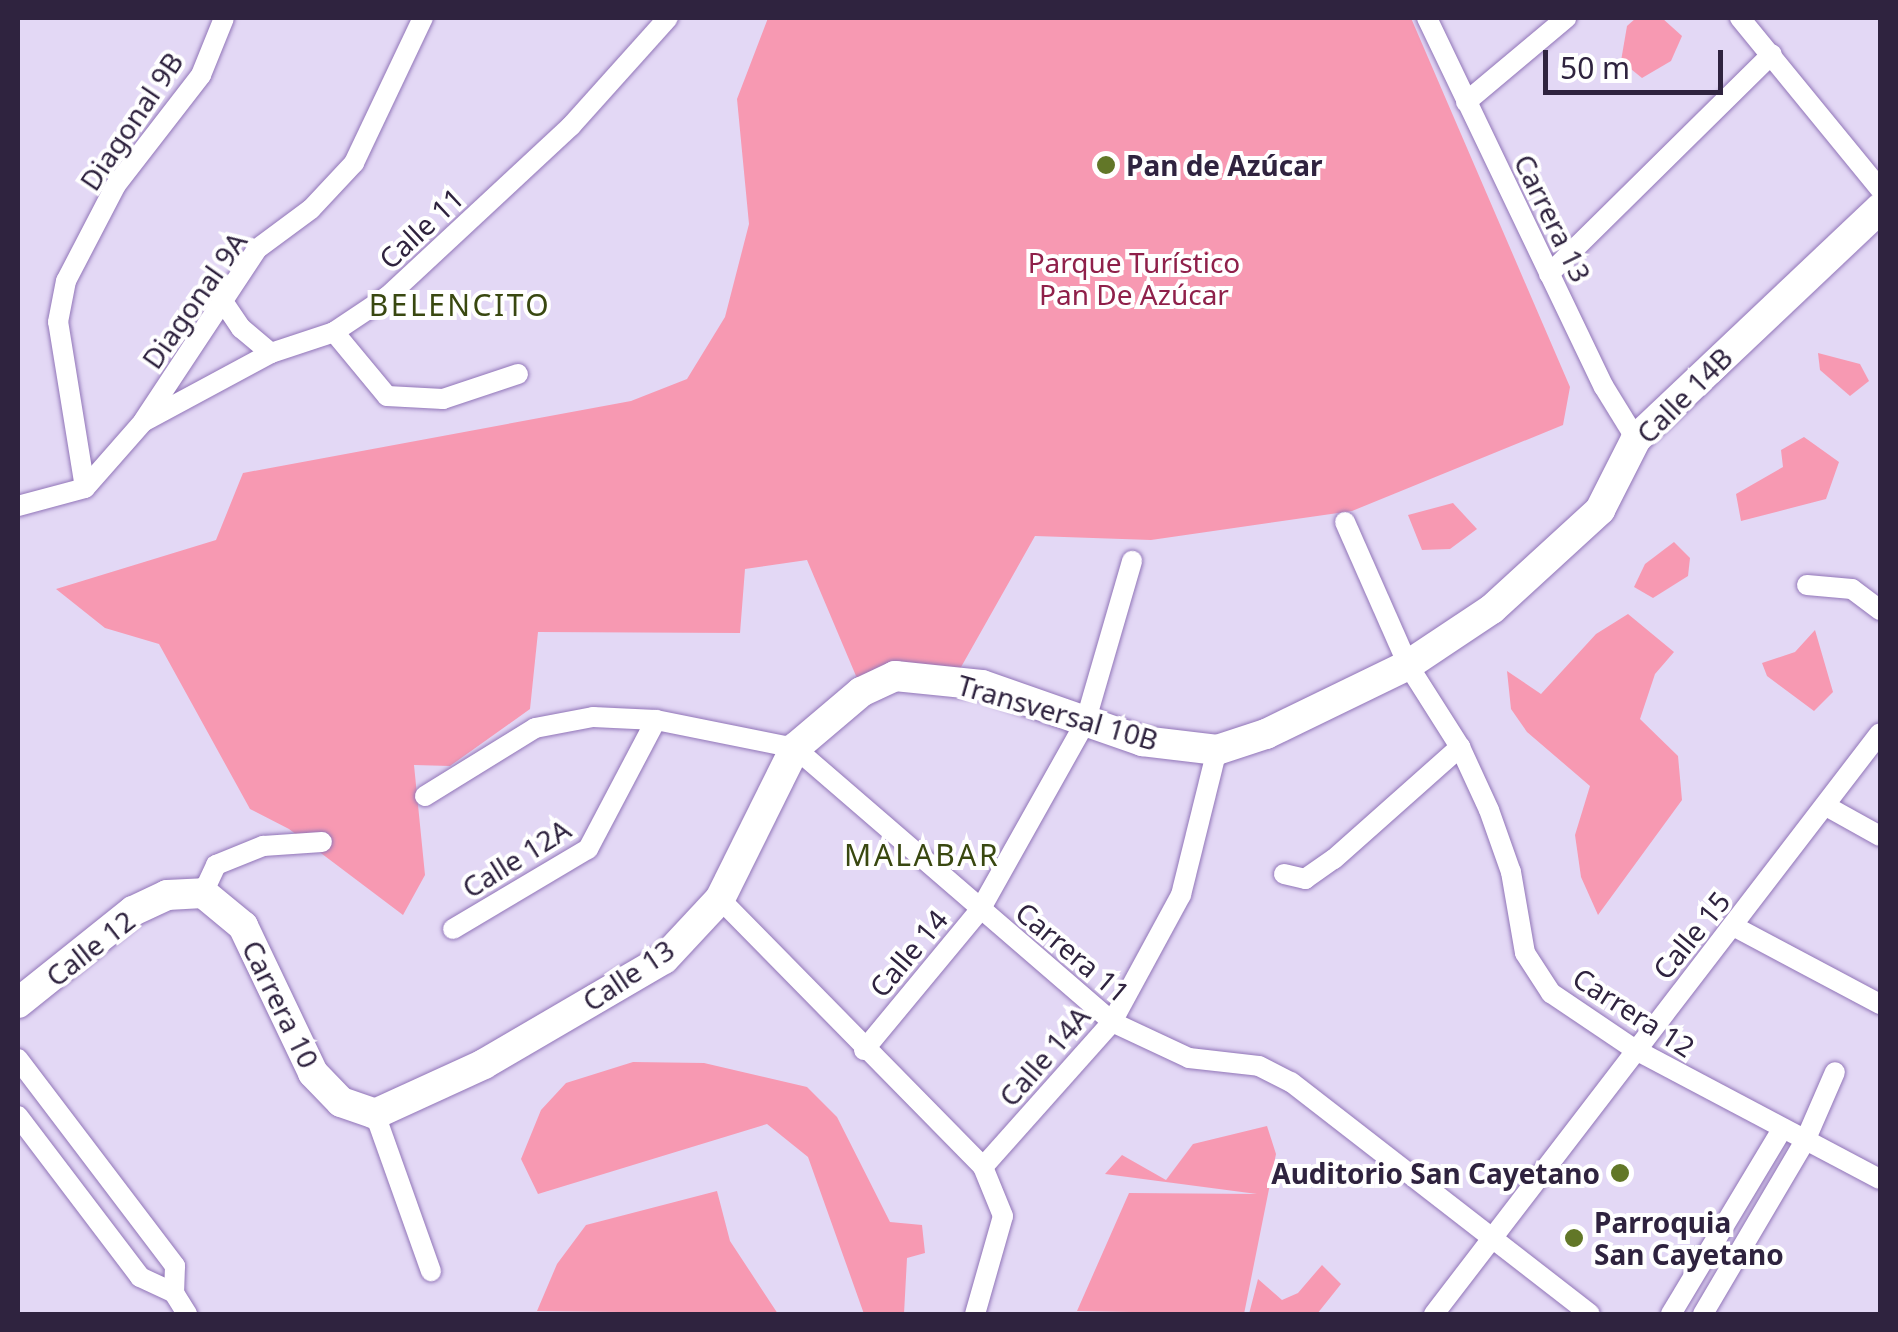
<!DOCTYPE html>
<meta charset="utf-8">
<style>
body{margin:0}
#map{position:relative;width:1898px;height:1332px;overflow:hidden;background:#e3d8f5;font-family:"Noto Sans",sans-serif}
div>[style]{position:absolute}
.green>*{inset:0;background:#f799b2}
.roads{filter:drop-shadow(0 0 2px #9175b8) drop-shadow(0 0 2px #9175b8)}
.street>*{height:20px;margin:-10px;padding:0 10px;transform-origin:10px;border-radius:10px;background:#fff}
.secondary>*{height:30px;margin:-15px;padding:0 15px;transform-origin:15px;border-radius:15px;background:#fff}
.dots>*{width:28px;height:28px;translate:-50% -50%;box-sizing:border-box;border:5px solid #fff;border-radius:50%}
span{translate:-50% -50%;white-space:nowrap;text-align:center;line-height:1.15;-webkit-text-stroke:8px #fff;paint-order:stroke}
.street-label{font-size:28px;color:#2f233f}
.poi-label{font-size:28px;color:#2f233f;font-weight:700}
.left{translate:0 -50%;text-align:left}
.right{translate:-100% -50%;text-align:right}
.park-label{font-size:28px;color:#8f204a}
.neighbourhood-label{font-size:30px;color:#394810;letter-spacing:2.5px}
.frame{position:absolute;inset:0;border:20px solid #2f233f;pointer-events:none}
.scale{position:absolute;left:1543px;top:50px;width:180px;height:45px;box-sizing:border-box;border:5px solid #2f233f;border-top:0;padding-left:12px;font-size:30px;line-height:35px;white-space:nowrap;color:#2f233f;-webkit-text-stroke:8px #fff;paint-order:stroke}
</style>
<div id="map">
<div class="green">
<div style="clip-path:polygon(768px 18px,1411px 18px,1570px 387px,1563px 425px,1352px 511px,1151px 540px,1035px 536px,956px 676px,859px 683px,807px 560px,745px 569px,740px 633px,538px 632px,530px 709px,450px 766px,414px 765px,425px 875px,403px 915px,289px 829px,250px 809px,159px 644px,105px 628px,56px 589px,216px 540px,243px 473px,631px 401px,687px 379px,725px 317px,749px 224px,737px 99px)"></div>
<div style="clip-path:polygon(1636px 18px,1662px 18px,1682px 36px,1671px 61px,1642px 78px,1621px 61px,1627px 26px)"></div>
<div style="clip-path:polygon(1818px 353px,1860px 364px,1869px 381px,1850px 396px,1820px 370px)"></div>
<div style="clip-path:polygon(1804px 437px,1839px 462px,1826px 499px,1741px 521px,1736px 494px,1783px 467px,1781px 450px)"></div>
<div style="clip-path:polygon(1453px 503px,1477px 529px,1450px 549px,1422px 550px,1408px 515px)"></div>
<div style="clip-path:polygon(1674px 542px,1690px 558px,1688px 576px,1653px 598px,1634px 587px,1645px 564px)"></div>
<div style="clip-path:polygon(1628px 614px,1674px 652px,1655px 674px,1640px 719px,1678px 756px,1682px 800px,1598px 915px,1581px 877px,1575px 835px,1590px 786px,1527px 732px,1511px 709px,1507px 671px,1541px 694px,1596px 634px)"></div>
<div style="clip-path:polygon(1815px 630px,1833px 692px,1814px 711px,1767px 676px,1762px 663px,1795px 652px)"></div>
<div style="clip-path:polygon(633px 1062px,704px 1063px,807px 1087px,837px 1117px,890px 1222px,922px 1225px,925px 1253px,907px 1258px,904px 1314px,864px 1314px,808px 1157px,767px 1124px,538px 1194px,521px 1159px,541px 1110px,566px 1083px)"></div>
<div style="clip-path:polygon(1267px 1126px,1276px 1154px,1244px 1314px,1077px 1311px,1129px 1193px,1257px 1194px,1105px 1174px,1122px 1155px,1166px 1180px,1193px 1144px)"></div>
<div style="clip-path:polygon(717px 1191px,730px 1241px,778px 1314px,537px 1311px,557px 1264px,586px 1225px)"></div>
<div style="clip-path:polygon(1322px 1265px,1341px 1284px,1317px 1314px,1249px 1314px,1258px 1279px,1282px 1300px,1298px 1293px)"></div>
</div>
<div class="roads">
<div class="street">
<div style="left:1427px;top:18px;width:409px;rotate:64.4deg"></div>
<div style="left:1604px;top:387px;width:61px;rotate:58.4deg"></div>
<div style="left:1740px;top:18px;width:221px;rotate:50.7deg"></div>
<div style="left:1466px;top:102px;width:131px;rotate:-40deg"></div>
<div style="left:1549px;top:274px;width:313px;rotate:-44.6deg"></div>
<div style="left:222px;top:300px;width:34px;rotate:56deg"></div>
<div style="left:241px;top:328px;width:39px;rotate:40deg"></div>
<div style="left:334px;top:332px;width:83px;rotate:50.4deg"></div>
<div style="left:387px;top:396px;width:56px;rotate:3.1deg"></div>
<div style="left:443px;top:399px;width:79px;rotate:-18.4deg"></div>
<div style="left:144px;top:420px;width:205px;rotate:-56.5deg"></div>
<div style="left:257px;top:249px;width:67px;rotate:-36.5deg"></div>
<div style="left:311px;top:209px;width:63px;rotate:-46.9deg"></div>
<div style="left:354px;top:163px;width:161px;rotate:-64.6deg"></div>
<div style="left:85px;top:488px;width:168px;rotate:-99.2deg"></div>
<div style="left:58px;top:322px;width:42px;rotate:-79deg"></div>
<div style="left:66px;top:281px;width:108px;rotate:-62.5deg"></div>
<div style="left:116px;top:185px;width:139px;rotate:-52.3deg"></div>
<div style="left:201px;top:75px;width:61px;rotate:-68deg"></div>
<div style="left:18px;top:506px;width:69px;rotate:-15deg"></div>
<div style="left:85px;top:488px;width:88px;rotate:-48.7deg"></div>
<div style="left:143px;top:422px;width:145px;rotate:-28.3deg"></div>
<div style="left:271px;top:353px;width:66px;rotate:-18.4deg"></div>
<div style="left:334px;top:332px;width:65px;rotate:-33.7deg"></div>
<div style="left:388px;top:296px;width:250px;rotate:-42.9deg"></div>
<div style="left:571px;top:126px;width:145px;rotate:-48.1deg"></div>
<div style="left:1345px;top:522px;width:156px;rotate:66.2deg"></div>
<div style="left:1408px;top:665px;width:97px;rotate:57.6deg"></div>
<div style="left:1460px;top:747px;width:69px;rotate:65.3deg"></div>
<div style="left:1489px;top:810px;width:66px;rotate:70.5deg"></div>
<div style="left:1511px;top:872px;width:82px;rotate:80.2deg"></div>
<div style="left:1525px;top:953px;width:48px;rotate:57deg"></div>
<div style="left:1551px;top:993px;width:100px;rotate:34deg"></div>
<div style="left:1634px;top:1049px;width:278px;rotate:27.9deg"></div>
<div style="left:1807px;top:585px;width:45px;rotate:5.1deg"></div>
<div style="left:1852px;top:589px;width:35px;rotate:37deg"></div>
<div style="left:425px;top:796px;width:129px;rotate:-31.7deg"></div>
<div style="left:535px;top:728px;width:59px;rotate:-10.7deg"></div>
<div style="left:593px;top:717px;width:63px;rotate:2.7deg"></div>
<div style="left:656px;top:720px;width:142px;rotate:11.4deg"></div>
<div style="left:795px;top:748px;width:419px;rotate:40.8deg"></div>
<div style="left:1112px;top:1022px;width:85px;rotate:25.1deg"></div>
<div style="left:1189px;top:1058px;width:70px;rotate:6.5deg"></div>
<div style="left:1259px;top:1066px;width:36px;rotate:27deg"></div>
<div style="left:1291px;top:1082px;width:378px;rotate:37.8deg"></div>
<div style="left:1826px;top:806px;width:62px;rotate:29.1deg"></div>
<div style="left:1284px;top:874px;width:22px;rotate:13deg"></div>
<div style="left:1305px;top:879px;width:35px;rotate:-35deg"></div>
<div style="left:1334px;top:859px;width:169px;rotate:-41.6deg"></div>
<div style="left:203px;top:893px;width:31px;rotate:-65deg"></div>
<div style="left:216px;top:865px;width:51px;rotate:-22deg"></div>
<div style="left:263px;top:846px;width:59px;rotate:-3.9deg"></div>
<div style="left:720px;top:899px;width:375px;rotate:45.5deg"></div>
<div style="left:983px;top:1167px;width:53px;rotate:67.8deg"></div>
<div style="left:1003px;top:1216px;width:102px;rotate:105.9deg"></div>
<div style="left:1735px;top:927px;width:164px;rotate:28deg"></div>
<div style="left:453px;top:929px;width:157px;rotate:-30.7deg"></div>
<div style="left:588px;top:849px;width:146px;rotate:-62.2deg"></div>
<div style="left:864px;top:1050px;width:182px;rotate:-50.4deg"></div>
<div style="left:980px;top:910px;width:214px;rotate:-60.7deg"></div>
<div style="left:1085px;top:723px;width:169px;rotate:-73.8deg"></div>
<div style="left:18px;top:1059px;width:260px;rotate:52.8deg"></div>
<div style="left:175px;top:1266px;width:27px;rotate:92deg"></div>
<div style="left:174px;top:1293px;width:25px;rotate:58deg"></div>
<div style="left:375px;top:1114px;width:167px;rotate:70.4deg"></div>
<div style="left:18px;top:1116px;width:202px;rotate:52.8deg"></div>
<div style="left:140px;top:1277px;width:38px;rotate:25deg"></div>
<div style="left:983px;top:1167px;width:194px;rotate:-48.3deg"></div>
<div style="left:1112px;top:1022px;width:145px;rotate:-61.5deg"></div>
<div style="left:1181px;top:895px;width:149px;rotate:-76.1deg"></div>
<div style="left:1434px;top:1314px;width:732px;rotate:-52.49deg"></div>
<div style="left:1671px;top:1314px;width:214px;rotate:-59deg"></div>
<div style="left:1703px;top:1314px;width:201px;rotate:-59.5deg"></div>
<div style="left:1805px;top:1141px;width:75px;rotate:-66.5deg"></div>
</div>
<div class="secondary">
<div style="left:18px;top:1003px;width:147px;rotate:-38.7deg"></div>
<div style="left:133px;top:911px;width:38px;rotate:-25deg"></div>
<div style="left:167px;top:895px;width:36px;rotate:-3deg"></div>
<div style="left:203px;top:893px;width:52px;rotate:39.5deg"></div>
<div style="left:243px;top:926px;width:163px;rotate:64.5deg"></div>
<div style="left:313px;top:1073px;width:40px;rotate:46deg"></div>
<div style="left:341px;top:1102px;width:36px;rotate:19deg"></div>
<div style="left:375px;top:1114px;width:120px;rotate:-24.6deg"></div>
<div style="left:484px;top:1064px;width:208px;rotate:-30.3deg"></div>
<div style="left:664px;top:959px;width:82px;rotate:-47deg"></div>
<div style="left:720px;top:899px;width:169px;rotate:-63.6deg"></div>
<div style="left:795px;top:748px;width:87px;rotate:-40.3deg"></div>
<div style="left:861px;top:692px;width:38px;rotate:-25deg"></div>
<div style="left:895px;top:676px;width:87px;rotate:5.9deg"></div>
<div style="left:982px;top:685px;width:170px;rotate:19.3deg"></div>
<div style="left:1142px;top:741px;width:76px;rotate:6.8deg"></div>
<div style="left:1217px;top:750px;width:52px;rotate:-18.1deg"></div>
<div style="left:1266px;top:734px;width:158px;rotate:-25.9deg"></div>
<div style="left:1408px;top:665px;width:101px;rotate:-33.7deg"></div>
<div style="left:1492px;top:609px;width:147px;rotate:-42.5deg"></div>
<div style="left:1600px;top:510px;width:80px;rotate:-63.1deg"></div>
<div style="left:1636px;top:439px;width:336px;rotate:-43.4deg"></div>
</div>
</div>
<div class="dots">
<div style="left:1106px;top:165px;background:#627728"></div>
<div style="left:1620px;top:1173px;background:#627728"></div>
<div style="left:1574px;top:1238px;background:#627728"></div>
</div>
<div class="street-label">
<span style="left:131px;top:121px;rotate:-56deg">Diagonal 9B</span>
<span style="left:1553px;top:218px;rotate:64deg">Carrera 13</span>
<span style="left:421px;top:228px;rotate:-43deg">Calle 11</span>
<span style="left:194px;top:300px;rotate:-55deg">Diagonal 9A</span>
<span style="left:1684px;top:395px;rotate:-45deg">Calle 14B</span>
<span style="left:1058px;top:712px;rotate:16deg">Transversal 10B</span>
<span style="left:516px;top:858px;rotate:-32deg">Calle 12A</span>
<span style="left:1691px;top:935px;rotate:-51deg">Calle 15</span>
<span style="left:90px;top:948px;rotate:-38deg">Calle 12</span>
<span style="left:1073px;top:952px;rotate:40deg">Carrera 11</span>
<span style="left:908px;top:953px;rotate:-50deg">Calle 14</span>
<span style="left:628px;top:975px;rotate:-34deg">Calle 13</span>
<span style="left:281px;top:1004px;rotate:64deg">Carrera 10</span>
<span style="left:1634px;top:1012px;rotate:33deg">Carrera 12</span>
<span style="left:1044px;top:1056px;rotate:-49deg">Calle 14A</span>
</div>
<div class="poi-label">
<span class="left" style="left:1126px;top:165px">Pan de Azúcar</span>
<span class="right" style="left:1600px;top:1173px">Auditorio San Cayetano</span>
<span class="left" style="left:1594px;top:1238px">Parroquia<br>San Cayetano</span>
</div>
<div class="park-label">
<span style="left:1134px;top:278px">Parque Turístico<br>Pan De Azúcar</span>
</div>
<div class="neighbourhood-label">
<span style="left:460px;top:305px">BELENCITO</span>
<span style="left:922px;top:855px">MALABAR</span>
</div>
<div class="frame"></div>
<div class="scale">50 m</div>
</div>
